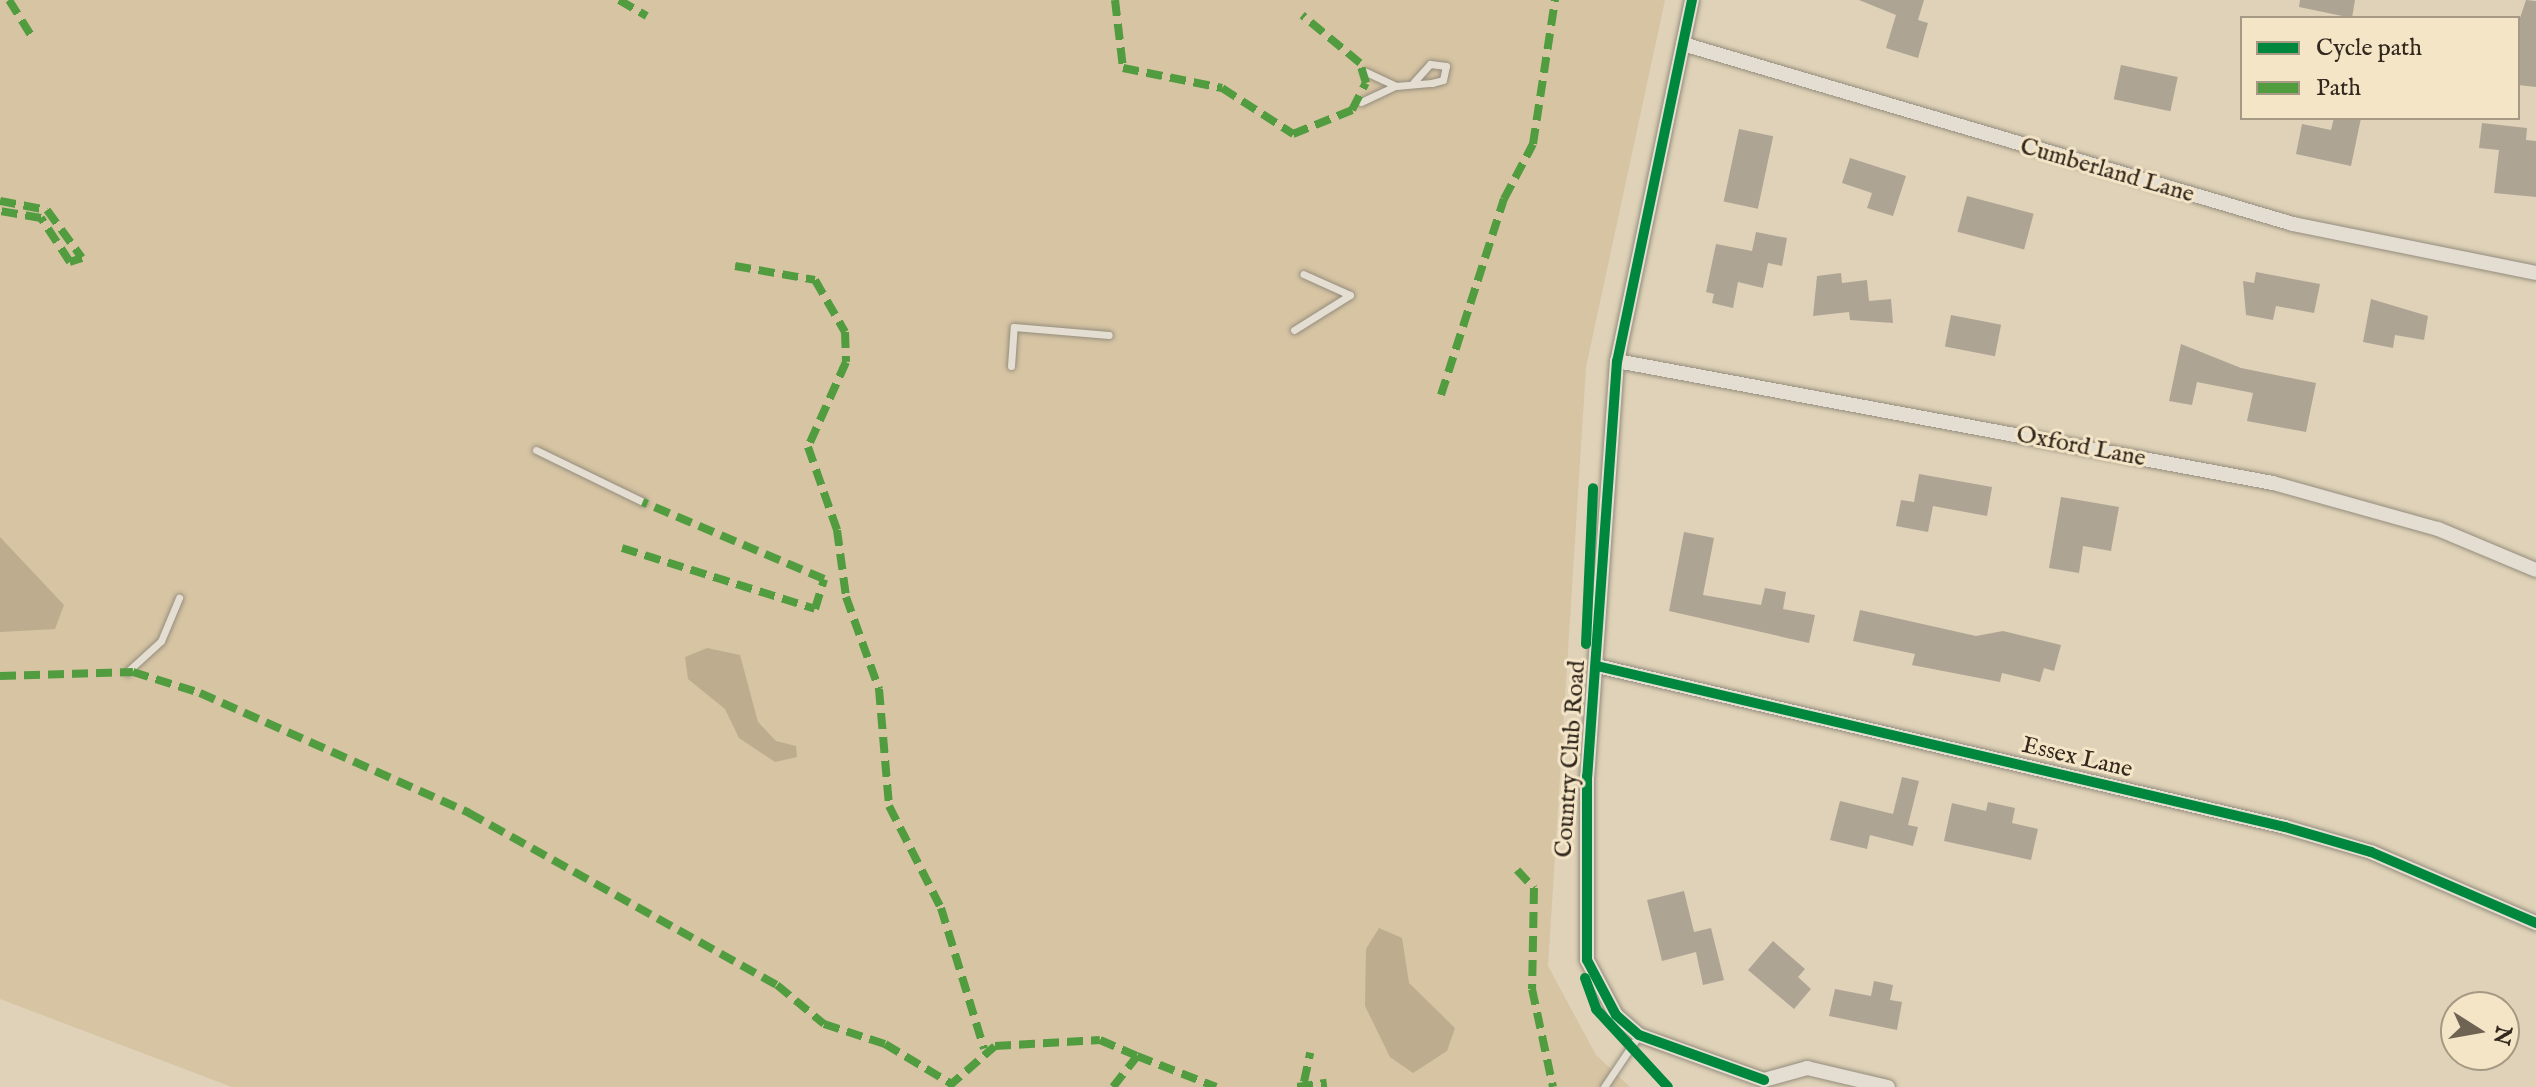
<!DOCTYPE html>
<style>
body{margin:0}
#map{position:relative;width:2536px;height:1087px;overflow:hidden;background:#dfd2b8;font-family:"IM FELL English",serif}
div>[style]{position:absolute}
.green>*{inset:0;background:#d6c4a3}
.water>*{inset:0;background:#bdac8d}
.building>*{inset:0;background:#aea493;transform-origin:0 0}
.roads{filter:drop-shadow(0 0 2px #948c7c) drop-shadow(0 0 2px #948c7c)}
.service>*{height:7px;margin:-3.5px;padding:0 3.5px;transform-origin:3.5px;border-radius:3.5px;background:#e4ded2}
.minor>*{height:14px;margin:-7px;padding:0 7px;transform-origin:7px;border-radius:7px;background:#e4ded2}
.quiet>*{height:8px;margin-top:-4px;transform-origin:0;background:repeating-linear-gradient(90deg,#509c3f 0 16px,transparent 0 24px)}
.cycleway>*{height:10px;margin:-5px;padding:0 5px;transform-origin:5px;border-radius:5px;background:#00873e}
span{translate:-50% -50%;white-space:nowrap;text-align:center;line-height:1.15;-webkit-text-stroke:6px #f4e5c7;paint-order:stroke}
.street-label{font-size:24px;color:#32281e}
.legend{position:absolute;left:2240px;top:16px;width:280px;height:104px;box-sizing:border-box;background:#f4e5c7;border:2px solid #a69983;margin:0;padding:10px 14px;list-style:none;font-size:24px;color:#32281e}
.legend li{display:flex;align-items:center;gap:16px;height:40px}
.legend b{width:40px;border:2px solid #a69983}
.north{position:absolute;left:2440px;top:991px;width:80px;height:80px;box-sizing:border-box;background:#f4e5c7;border:2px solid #a69983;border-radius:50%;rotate:101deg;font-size:22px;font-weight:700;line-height:32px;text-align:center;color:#32281e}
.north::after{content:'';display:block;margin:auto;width:28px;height:36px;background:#6f6454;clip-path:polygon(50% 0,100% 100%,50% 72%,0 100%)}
</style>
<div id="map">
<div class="green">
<div style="clip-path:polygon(0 0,1665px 0,1586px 367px,1548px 966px,1596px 1055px,1630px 1087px,232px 1087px,0 999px)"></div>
</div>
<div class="water">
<div style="clip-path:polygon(0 537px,64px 605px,55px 629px,0 632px)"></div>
<div style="clip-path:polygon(707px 648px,740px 655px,758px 722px,776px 741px,796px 746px,797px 757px,775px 762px,739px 738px,725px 709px,688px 679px,685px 657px)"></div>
<div style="clip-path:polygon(1379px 928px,1402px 938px,1409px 983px,1455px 1028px,1447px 1051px,1413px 1073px,1390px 1057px,1365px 1006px,1366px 949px)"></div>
</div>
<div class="building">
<div style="clip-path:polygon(1859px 0,1924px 0,1918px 20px,1928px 23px,1918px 58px,1886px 48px,1896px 15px)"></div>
<div style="clip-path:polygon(2300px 0,2355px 0,2352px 18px,2299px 7px)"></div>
<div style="clip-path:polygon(2526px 0,2536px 1px,2536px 87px,2518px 85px,2518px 24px)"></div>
<div style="left:2121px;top:65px;width:58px;height:35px;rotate:12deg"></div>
<div style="clip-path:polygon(2334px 118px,2361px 118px,2351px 166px,2296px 154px,2302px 124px,2331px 130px)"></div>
<div style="clip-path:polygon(2482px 123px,2527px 128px,2526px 140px,2536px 141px,2536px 197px,2494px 193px,2499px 150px,2479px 148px)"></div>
<div style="left:1739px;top:129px;width:35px;height:74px;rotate:12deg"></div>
<div style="clip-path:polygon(1850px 158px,1906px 176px,1893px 216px,1867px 208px,1872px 193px,1842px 183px)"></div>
<div style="left:1967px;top:196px;width:69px;height:37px;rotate:15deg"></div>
<div style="clip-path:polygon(1756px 232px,1787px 238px,1782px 266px,1768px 263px,1763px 288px,1738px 282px,1733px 308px,1712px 303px,1714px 294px,1706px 292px,1716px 244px,1752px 251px)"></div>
<div style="clip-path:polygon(2256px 272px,2320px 284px,2314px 313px,2276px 306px,2273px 320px,2246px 315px,2243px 281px,2254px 283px)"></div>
<div style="clip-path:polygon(1841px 273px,1842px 283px,1867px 280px,1869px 301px,1891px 299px,1893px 323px,1850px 320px,1849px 312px,1813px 316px,1817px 276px)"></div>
<div style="clip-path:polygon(2371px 299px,2428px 316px,2424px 340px,2395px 335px,2393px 348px,2363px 342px)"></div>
<div style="left:1951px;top:315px;width:51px;height:32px;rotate:11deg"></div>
<div style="clip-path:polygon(2181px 344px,2241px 368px,2316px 383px,2306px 432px,2247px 421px,2253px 393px,2197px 382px,2192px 405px,2169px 401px)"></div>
<div style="clip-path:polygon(1919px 474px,1992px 487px,1987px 516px,1933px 506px,1928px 532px,1896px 526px,1901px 500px,1914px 502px)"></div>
<div style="clip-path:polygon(2061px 497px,2119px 507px,2111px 551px,2083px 546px,2079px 573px,2049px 568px)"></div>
<div style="clip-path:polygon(1684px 532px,1714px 538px,1703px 595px,1761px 605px,1765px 588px,1786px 592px,1783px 609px,1815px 615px,1809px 643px,1669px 611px)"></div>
<div style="clip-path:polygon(1860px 610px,1976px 636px,2003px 631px,2061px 645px,2054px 671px,2044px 668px,2040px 682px,2002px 673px,2000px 682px,1912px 665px,1915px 654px,1853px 641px)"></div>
<div style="clip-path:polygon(1902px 777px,1919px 781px,1908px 825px,1918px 827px,1913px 846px,1870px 835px,1867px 849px,1830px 840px,1840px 801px,1893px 814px)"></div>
<div style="clip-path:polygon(1988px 802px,2015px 808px,2012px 823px,2038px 829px,2031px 860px,1944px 841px,1952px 803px,1986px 811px)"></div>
<div style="clip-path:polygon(1684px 891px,1694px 932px,1711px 928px,1724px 980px,1703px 985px,1696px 952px,1662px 961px,1647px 900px)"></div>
<div style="clip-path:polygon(1773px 941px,1805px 969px,1798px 977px,1811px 989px,1794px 1009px,1748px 970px)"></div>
<div style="clip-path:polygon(1874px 981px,1893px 985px,1890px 1000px,1902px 1002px,1897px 1030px,1829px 1016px,1835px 989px,1871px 996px)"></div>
</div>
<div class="roads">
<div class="service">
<div style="left:1366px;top:72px;width:33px;rotate:25deg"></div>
<div style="left:1396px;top:86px;width:36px;rotate:-5deg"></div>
<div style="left:1432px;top:83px;width:11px;rotate:-15deg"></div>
<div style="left:1443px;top:80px;width:14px;rotate:-78deg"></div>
<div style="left:1446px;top:66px;width:16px;rotate:-173deg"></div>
<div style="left:1430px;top:64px;width:24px;rotate:132deg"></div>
<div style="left:1361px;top:102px;width:38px;rotate:-25deg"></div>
<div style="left:1294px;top:330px;width:66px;rotate:-32deg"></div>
<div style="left:1350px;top:295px;width:51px;rotate:-155.9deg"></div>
<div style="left:1011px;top:366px;width:39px;rotate:-86deg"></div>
<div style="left:1014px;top:327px;width:95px;rotate:4.8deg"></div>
<div style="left:536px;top:450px;width:119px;rotate:25.9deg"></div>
<div style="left:127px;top:672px;width:46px;rotate:-42.4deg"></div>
<div style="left:161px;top:641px;width:47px;rotate:-67.3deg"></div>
<div style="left:1604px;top:1087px;width:63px;rotate:-56.1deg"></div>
</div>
<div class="minor">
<div style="left:1692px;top:0;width:369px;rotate:101.7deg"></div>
<div style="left:1617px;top:361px;width:416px;rotate:94.1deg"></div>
<div style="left:1587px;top:776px;width:184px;rotate:90deg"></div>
<div style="left:1587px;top:960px;width:62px;rotate:62.2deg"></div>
<div style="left:1616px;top:1015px;width:30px;rotate:41deg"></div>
<div style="left:1639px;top:1035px;width:133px;rotate:19.8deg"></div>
<div style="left:1683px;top:44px;width:636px;rotate:16.44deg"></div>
<div style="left:2293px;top:224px;width:248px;rotate:11.4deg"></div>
<div style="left:1617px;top:361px;width:667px;rotate:10.54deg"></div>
<div style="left:2273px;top:483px;width:171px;rotate:15.6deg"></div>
<div style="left:2438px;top:529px;width:106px;rotate:22.7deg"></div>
<div style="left:1597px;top:666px;width:707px;rotate:13.17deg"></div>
<div style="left:2285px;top:827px;width:90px;rotate:16.2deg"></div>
<div style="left:2371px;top:852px;width:180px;rotate:23.3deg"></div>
<div style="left:1764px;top:1080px;width:45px;rotate:-15.6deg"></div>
<div style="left:1807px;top:1068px;width:83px;rotate:13.2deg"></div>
</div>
</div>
<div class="quiet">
<div style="left:9px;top:0;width:44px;rotate:58.1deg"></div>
<div style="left:619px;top:0;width:32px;rotate:30deg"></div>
<div style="left:1115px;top:0;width:68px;rotate:83.3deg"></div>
<div style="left:1123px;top:68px;width:101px;rotate:11.4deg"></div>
<div style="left:1222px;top:88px;width:85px;rotate:32.9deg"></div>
<div style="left:1293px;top:134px;width:64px;rotate:-22.1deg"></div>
<div style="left:1352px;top:110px;width:30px;rotate:-63deg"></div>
<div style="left:1366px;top:83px;width:21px;rotate:-107deg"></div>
<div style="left:1360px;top:63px;width:75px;rotate:-140.4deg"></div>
<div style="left:0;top:201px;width:48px;rotate:10.8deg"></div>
<div style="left:47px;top:210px;width:59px;rotate:53.9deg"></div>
<div style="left:82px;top:258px;width:13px;rotate:162deg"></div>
<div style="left:70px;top:262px;width:53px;rotate:-123.4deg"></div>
<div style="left:41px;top:218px;width:42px;rotate:-170.3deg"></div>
<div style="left:735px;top:266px;width:81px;rotate:9.9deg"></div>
<div style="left:815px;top:280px;width:60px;rotate:60deg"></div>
<div style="left:845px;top:332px;width:30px;rotate:88deg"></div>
<div style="left:846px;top:362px;width:93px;rotate:114.1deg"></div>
<div style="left:808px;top:447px;width:88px;rotate:70.7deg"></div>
<div style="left:837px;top:530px;width:68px;rotate:82.3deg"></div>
<div style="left:846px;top:597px;width:98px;rotate:70.3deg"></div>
<div style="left:879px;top:689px;width:117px;rotate:85.1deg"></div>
<div style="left:889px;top:806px;width:114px;rotate:63deg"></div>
<div style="left:941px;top:908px;width:147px;rotate:73deg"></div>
<div style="left:1441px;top:395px;width:206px;rotate:-72.2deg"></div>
<div style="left:1504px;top:199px;width:62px;rotate:-62.2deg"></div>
<div style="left:1533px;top:144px;width:146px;rotate:-81.3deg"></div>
<div style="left:622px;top:548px;width:202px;rotate:17.5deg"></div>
<div style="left:815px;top:609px;width:31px;rotate:-73deg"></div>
<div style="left:824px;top:579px;width:197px;rotate:-157deg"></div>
<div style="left:0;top:676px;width:133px;rotate:-1.7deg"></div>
<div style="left:133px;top:672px;width:70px;rotate:17.4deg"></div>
<div style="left:200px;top:693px;width:295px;rotate:24deg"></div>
<div style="left:469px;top:813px;width:353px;rotate:29.2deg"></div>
<div style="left:777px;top:985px;width:61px;rotate:39.7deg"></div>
<div style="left:824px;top:1024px;width:64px;rotate:18.2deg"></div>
<div style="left:885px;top:1044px;width:76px;rotate:31deg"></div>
<div style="left:1517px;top:870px;width:25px;rotate:47deg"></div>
<div style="left:1534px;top:888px;width:101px;rotate:91.1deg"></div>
<div style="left:1532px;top:989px;width:100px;rotate:77.9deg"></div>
<div style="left:1304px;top:1082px;width:30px;rotate:-78deg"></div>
<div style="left:948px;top:1087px;width:62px;rotate:-41.1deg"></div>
<div style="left:995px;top:1046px;width:105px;rotate:-3.3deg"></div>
<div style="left:1100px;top:1040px;width:40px;rotate:23.4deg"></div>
<div style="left:1113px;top:1087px;width:39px;rotate:-52deg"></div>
<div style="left:1137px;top:1056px;width:85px;rotate:21.4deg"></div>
<div style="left:1297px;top:1087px;width:30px;rotate:-8deg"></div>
</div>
<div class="cycleway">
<div style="left:1692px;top:0;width:369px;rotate:101.7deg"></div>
<div style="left:1617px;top:361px;width:416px;rotate:94.1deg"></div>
<div style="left:1587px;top:776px;width:184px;rotate:90deg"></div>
<div style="left:1587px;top:960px;width:62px;rotate:62.2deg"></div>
<div style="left:1616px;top:1015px;width:30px;rotate:41deg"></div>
<div style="left:1639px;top:1035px;width:133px;rotate:19.8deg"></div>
<div style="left:1586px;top:644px;width:156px;rotate:-87.4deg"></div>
<div style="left:1597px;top:666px;width:707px;rotate:13.17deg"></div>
<div style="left:2285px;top:827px;width:90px;rotate:16.2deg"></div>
<div style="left:2371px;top:852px;width:180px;rotate:23.3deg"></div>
<div style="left:1585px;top:978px;width:33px;rotate:70deg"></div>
<div style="left:1596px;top:1009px;width:106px;rotate:47.3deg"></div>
</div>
<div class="street-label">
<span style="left:2107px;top:171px;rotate:16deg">Cumberland Lane</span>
<span style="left:2081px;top:447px;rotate:11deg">Oxford Lane</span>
<span style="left:2077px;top:758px;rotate:13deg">Essex Lane</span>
<span style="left:1571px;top:759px;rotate:-86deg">Country Club Road</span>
</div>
<ul class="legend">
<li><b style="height:10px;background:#00873e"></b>Cycle path</li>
<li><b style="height:10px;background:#509c3f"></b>Path</li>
</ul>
<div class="north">N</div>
</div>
